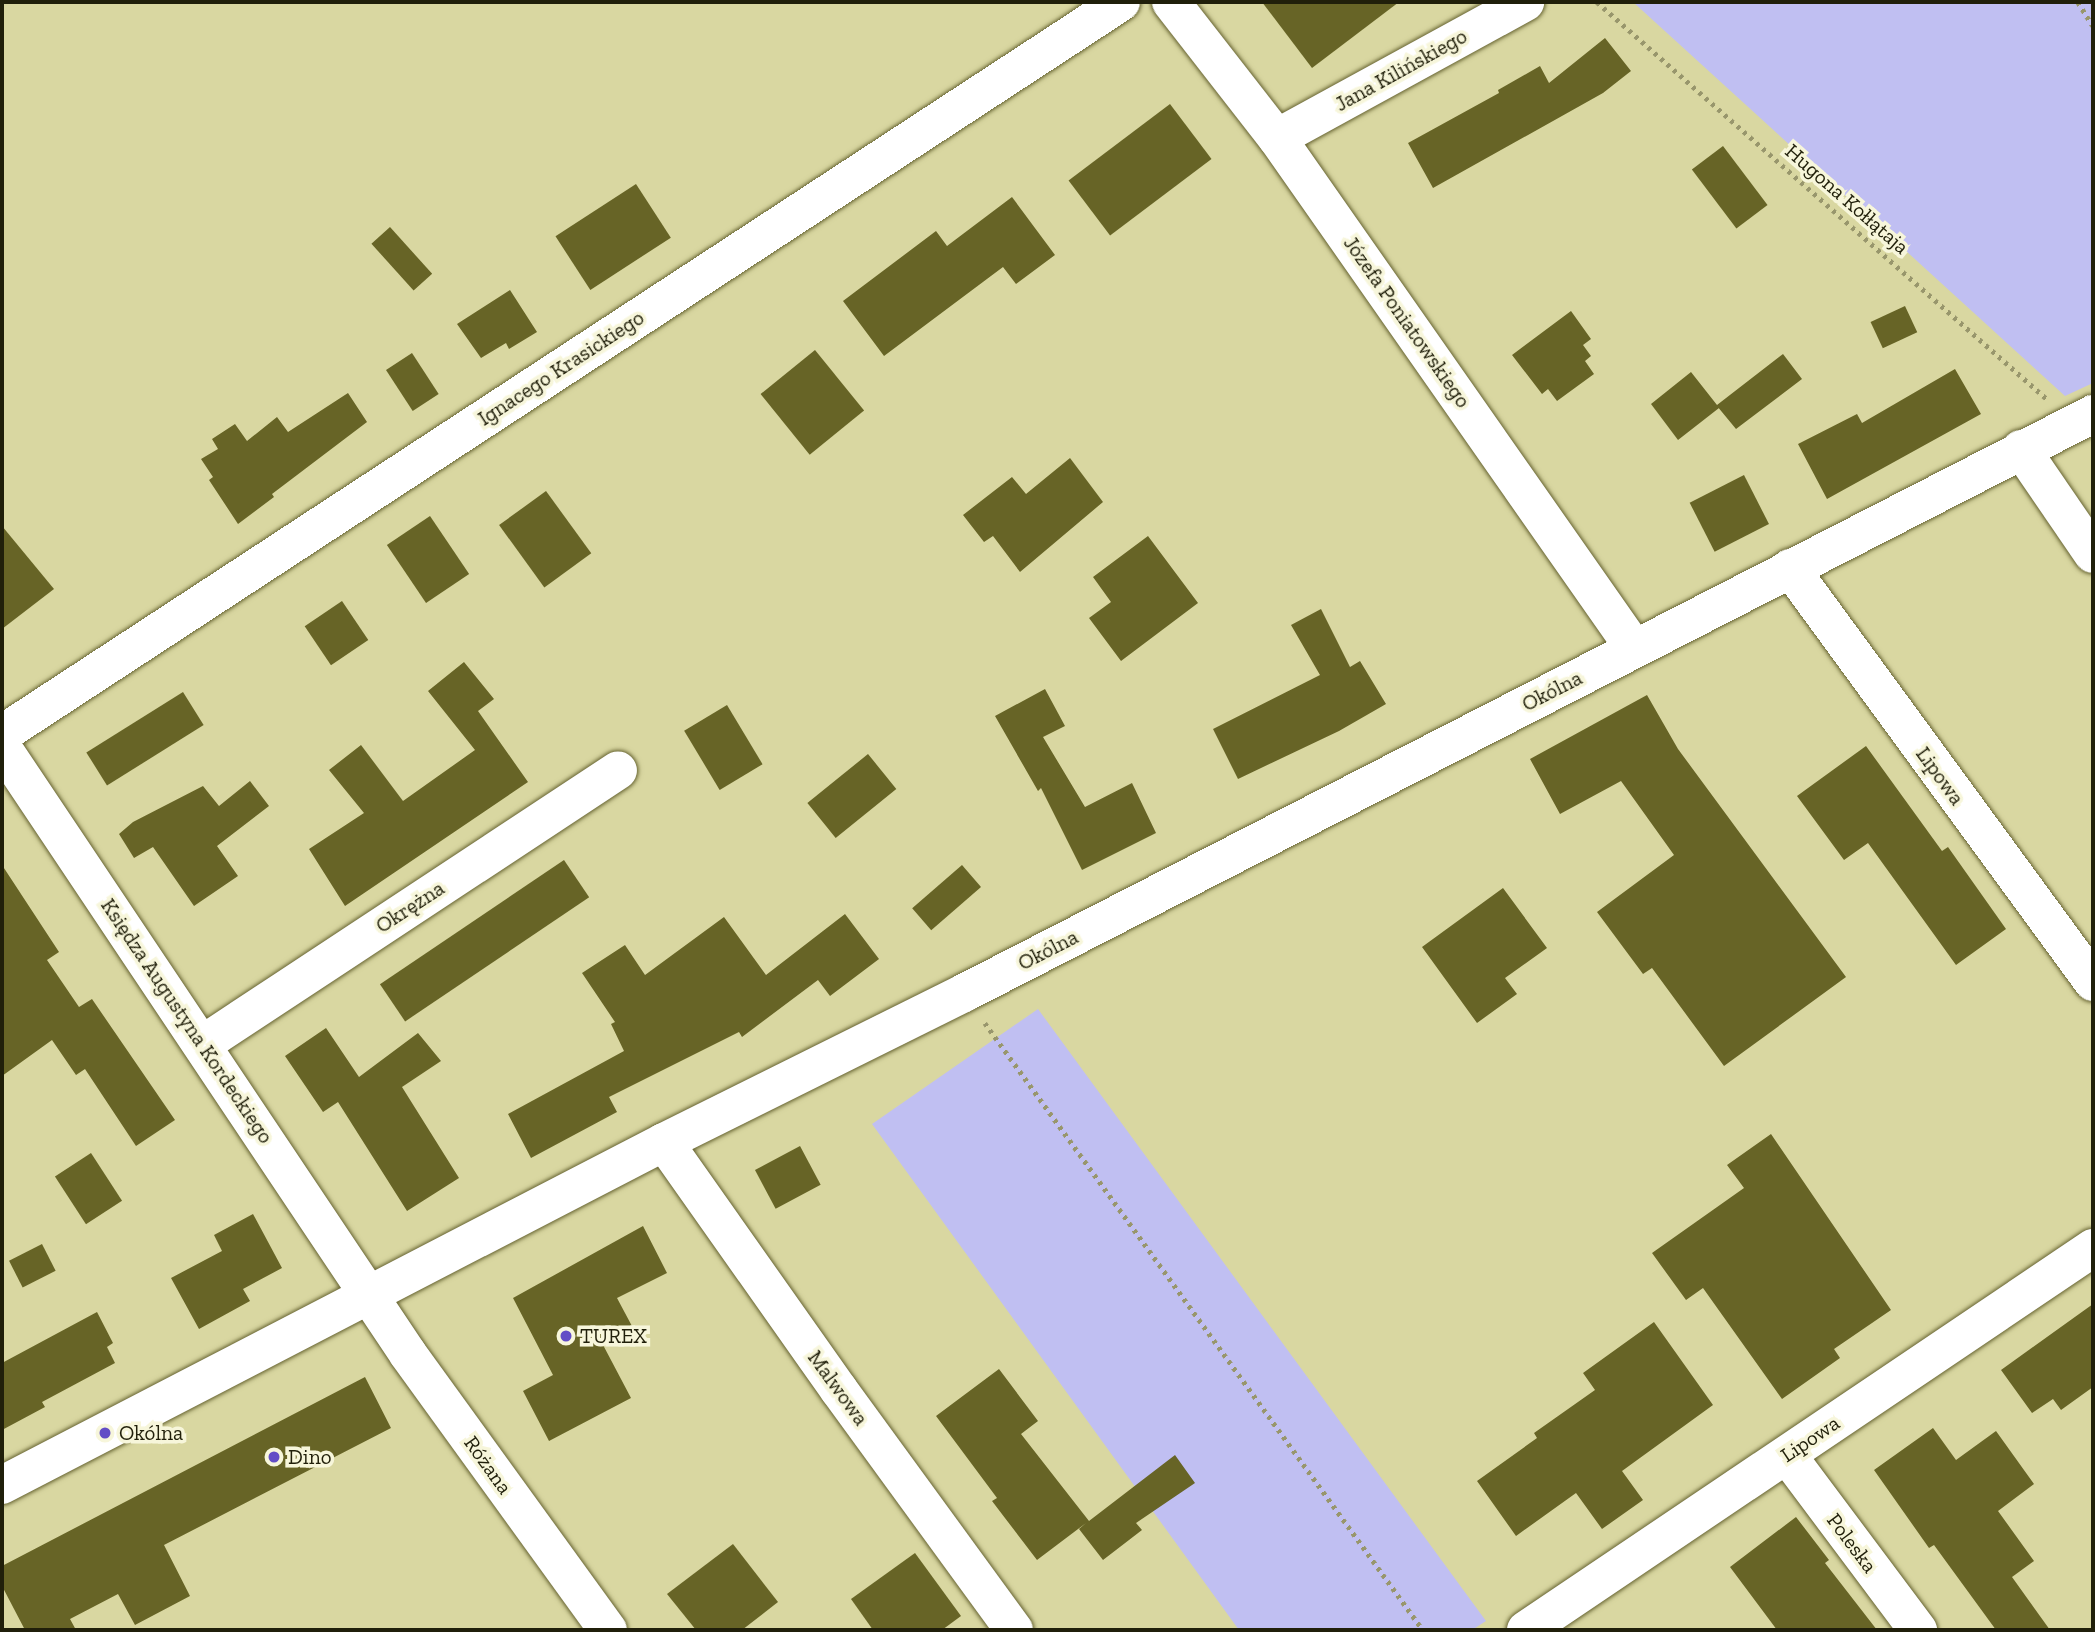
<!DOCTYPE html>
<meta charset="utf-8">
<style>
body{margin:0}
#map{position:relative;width:2095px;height:1632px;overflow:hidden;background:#d9d7a1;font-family:"Zilla Slab",serif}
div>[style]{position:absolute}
.green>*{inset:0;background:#c0bff2}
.building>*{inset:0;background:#676426;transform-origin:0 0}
.path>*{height:4.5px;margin-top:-2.25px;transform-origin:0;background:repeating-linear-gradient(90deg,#98966c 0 3.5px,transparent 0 8.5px)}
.roads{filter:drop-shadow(0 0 2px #666331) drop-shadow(0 0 2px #666331)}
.street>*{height:38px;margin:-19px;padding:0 19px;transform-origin:19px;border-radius:19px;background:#fff}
.dots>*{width:19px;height:19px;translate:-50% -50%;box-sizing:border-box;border:4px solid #f7f6db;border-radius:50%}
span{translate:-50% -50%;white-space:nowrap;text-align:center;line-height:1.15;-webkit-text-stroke:7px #f7f6db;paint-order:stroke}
.street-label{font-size:21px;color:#201f0a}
.poi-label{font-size:21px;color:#201f0a}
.left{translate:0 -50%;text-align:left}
.frame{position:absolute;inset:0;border:4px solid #201f0a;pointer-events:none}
</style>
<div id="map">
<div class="green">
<div style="clip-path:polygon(1633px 2px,2093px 2px,2093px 383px,2065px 396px)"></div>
<div style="clip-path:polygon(1038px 1009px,1486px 1621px,1472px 1630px,1239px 1630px,872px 1124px)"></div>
</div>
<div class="building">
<div style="clip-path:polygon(1262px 2px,1399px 2px,1312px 68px)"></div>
<div style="clip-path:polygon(1605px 38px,1631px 71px,1603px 93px,1433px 188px,1408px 143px,1499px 93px,1498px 90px,1540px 66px,1549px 83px)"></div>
<div style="left:1170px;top:104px;width:69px;height:127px;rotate:53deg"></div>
<div style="left:1723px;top:146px;width:74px;height:39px;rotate:53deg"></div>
<div style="left:636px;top:184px;width:64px;height:96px;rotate:57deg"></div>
<div style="clip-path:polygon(1012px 197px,1055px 255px,1016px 284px,1003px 267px,884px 356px,843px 301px,936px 231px,947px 246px)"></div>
<div style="left:390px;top:227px;width:63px;height:25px;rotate:48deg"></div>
<div style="clip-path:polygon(510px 290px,537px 332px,509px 349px,506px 343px,481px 358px,457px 324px)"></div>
<div style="left:1905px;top:306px;width:29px;height:38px;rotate:65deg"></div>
<div style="clip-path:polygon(1571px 311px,1591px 339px,1583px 345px,1591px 356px,1585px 361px,1594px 374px,1557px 401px,1548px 389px,1542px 394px,1512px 355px)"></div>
<div style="left:815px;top:350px;width:78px;height:70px;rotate:51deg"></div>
<div style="left:412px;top:353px;width:49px;height:31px;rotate:57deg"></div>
<div style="clip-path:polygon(1783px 354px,1802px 379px,1736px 429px,1717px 406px,1719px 408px,1678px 440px,1651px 404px,1691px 372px,1717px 405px)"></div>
<div style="clip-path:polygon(1955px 369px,1981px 414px,1827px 499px,1798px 444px,1857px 414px,1862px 423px)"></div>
<div style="clip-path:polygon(348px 393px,367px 422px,272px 494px,274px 497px,238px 524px,209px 480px,213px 477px,201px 459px,218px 449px,212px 439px,235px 424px,247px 441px,277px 417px,288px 432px)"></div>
<div style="clip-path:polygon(1070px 458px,1103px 502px,1020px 572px,993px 536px,984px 542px,963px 515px,1012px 477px,1026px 494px)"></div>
<div style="left:1744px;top:475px;width:55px;height:61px;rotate:63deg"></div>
<div style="left:546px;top:491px;width:77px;height:58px;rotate:54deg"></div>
<div style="left:430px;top:516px;width:70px;height:52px;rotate:56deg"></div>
<div style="clip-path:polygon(2px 526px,54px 589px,2px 629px)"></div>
<div style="clip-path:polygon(1148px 536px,1198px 603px,1121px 661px,1089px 618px,1111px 602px,1093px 577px)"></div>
<div style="left:342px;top:601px;width:47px;height:45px;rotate:56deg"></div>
<div style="clip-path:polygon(1321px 609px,1350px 667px,1360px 661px,1386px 704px,1339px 731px,1238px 779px,1213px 729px,1320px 675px,1291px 625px)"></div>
<div style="clip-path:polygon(464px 662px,494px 699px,478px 711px,528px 782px,345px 906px,309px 849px,364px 813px,329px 770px,361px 745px,403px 801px,475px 750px,428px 691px)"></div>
<div style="clip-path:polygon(1045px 689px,1065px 726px,1043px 737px,1085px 807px,1132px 783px,1156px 833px,1082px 870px,1041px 788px,1038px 791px,995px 716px)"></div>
<div style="left:183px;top:692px;width:39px;height:114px;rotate:58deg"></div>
<div style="clip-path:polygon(1647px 695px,1678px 749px,1846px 977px,1724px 1066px,1652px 968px,1643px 974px,1597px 912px,1674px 855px,1621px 781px,1560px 814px,1530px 759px)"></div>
<div style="left:727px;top:705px;width:69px;height:50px;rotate:59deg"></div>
<div style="clip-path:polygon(1866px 746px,1942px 851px,1948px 847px,2006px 929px,1956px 965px,1868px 843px,1844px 860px,1797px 796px)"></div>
<div style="left:868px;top:754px;width:45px;height:78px;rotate:51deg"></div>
<div style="clip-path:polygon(250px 781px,269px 806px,217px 846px,238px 876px,194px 906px,153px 847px,134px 858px,119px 834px,133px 822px,203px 786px,219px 806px)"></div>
<div style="left:564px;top:860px;width:45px;height:222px;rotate:56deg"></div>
<div style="clip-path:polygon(2px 865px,59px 952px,47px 960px,79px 1007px,92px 999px,175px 1120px,136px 1146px,85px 1069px,76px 1075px,52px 1040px,2px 1076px)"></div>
<div style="left:962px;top:865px;width:29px;height:66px;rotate:49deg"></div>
<div style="clip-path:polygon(1503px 888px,1547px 948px,1505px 978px,1517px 994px,1477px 1023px,1422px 947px)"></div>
<div style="clip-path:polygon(845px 914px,879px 959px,830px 996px,818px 980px,742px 1037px,739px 1032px,609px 1097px,617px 1112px,531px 1158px,508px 1114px,624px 1051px,611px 1024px,615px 1022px,582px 973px,625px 945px,645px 975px,724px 917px,766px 975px)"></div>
<div style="clip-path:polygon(326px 1028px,359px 1077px,418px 1033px,441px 1061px,402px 1087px,459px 1178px,407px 1211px,338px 1102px,323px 1112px,285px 1056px)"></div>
<div style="clip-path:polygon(1771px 1134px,1891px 1310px,1834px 1349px,1840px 1358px,1782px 1399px,1703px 1288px,1686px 1300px,1652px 1253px,1744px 1188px,1727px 1165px)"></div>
<div style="left:800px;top:1146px;width:44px;height:51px;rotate:62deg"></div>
<div style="left:91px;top:1153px;width:57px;height:43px;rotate:57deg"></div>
<div style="clip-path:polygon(253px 1214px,282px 1268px,243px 1289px,250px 1301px,199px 1329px,171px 1278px,222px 1251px,214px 1235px)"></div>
<div style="clip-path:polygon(643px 1226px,667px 1273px,617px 1298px,633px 1328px,602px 1343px,631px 1398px,549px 1441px,523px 1391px,553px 1375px,513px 1298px)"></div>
<div style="left:42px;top:1244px;width:30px;height:37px;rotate:63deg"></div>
<div style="clip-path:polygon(2093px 1304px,2093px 1387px,2061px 1410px,2053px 1399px,2032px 1413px,2001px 1370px)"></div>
<div style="clip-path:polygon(97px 1312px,113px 1343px,107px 1347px,115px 1363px,42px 1402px,45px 1407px,2px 1430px,2px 1363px)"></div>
<div style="clip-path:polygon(1654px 1322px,1713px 1405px,1622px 1471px,1643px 1500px,1602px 1529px,1576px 1493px,1516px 1536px,1477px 1481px,1537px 1438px,1534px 1433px,1595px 1390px,1583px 1373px)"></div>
<div style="clip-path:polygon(999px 1369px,1038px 1421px,1021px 1434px,1089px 1521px,1175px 1455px,1195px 1483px,1136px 1523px,1142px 1530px,1103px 1560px,1079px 1529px,1086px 1523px,1037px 1560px,992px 1501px,997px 1498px,936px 1416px)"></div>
<div style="clip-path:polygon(365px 1377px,391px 1428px,164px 1545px,190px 1596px,135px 1625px,118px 1594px,70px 1619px,76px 1630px,25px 1630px,2px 1586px,2px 1566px)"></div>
<div style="clip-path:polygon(1933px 1428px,1956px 1460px,1996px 1431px,2034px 1484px,1998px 1511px,2034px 1561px,2012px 1577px,2050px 1630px,1996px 1630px,1934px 1545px,1929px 1548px,1874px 1470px)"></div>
<div style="clip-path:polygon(1796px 1517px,1829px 1560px,1825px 1563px,1877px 1630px,1777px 1630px,1730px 1567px)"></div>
<div style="clip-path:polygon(733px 1544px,778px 1602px,742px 1630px,696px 1630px,667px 1594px)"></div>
<div style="clip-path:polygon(915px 1553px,961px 1616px,942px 1630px,873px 1630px,851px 1599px)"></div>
</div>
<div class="path">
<div style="left:1597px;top:2px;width:600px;rotate:41.42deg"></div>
<div style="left:2078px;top:2px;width:28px;rotate:58deg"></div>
<div style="left:985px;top:1023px;width:749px;rotate:54.19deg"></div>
</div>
<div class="roads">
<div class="street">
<div style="left:1171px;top:2px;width:172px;rotate:52.1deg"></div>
<div style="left:1277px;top:138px;width:623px;rotate:55.01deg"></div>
<div style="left:1277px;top:138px;width:283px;rotate:-28.7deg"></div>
<div style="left:2021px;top:449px;width:127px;rotate:55.6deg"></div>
<div style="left:1790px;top:568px;width:513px;rotate:53.8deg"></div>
<div style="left:2px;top:734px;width:1337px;rotate:-33.19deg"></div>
<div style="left:2px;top:747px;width:730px;rotate:56.22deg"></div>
<div style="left:408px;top:1354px;width:341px;rotate:54.1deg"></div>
<div style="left:203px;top:1044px;width:497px;rotate:-33.4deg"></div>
<div style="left:664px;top:1142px;width:304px;rotate:54.8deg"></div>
<div style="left:839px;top:1390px;width:297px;rotate:53.9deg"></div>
<div style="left:1787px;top:1455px;width:219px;rotate:53.2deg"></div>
<div style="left:2px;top:1485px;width:746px;rotate:-27.39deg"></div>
<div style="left:664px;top:1142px;width:335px;rotate:-26.4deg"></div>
<div style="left:964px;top:993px;width:1269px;rotate:-27.15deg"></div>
<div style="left:1526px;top:1630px;width:684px;rotate:-33.97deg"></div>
</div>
</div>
<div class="dots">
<div style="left:566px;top:1336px;background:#634dc6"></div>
<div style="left:105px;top:1433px;background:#634dc6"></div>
<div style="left:274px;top:1457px;background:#634dc6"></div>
</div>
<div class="street-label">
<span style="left:1401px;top:70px;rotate:-29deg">Jana Kilińskiego</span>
<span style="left:1847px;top:199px;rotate:41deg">Hugona Kołłątaja</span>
<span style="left:1407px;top:322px;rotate:55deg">Józefa Poniatowskiego</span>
<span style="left:561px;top:368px;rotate:-33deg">Ignacego Krasickiego</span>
<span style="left:1552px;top:691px;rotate:-27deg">Okólna</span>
<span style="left:1940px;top:776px;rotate:54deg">Lipowa</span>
<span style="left:410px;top:907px;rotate:-33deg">Okrężna</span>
<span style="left:1048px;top:950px;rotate:-27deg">Okólna</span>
<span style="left:187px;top:1021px;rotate:56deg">Księdza Augustyna Kordeckiego</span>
<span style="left:838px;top:1388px;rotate:54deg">Malwowa</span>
<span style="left:1810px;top:1439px;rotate:-34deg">Lipowa</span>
<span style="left:488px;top:1465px;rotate:54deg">Różana</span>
<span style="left:1852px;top:1543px;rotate:53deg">Poleska</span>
</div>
<div class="poi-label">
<span class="left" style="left:580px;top:1336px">TUREX</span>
<span class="left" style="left:119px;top:1433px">Okólna</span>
<span class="left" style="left:288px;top:1457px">Dino</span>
</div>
<div class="frame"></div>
</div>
